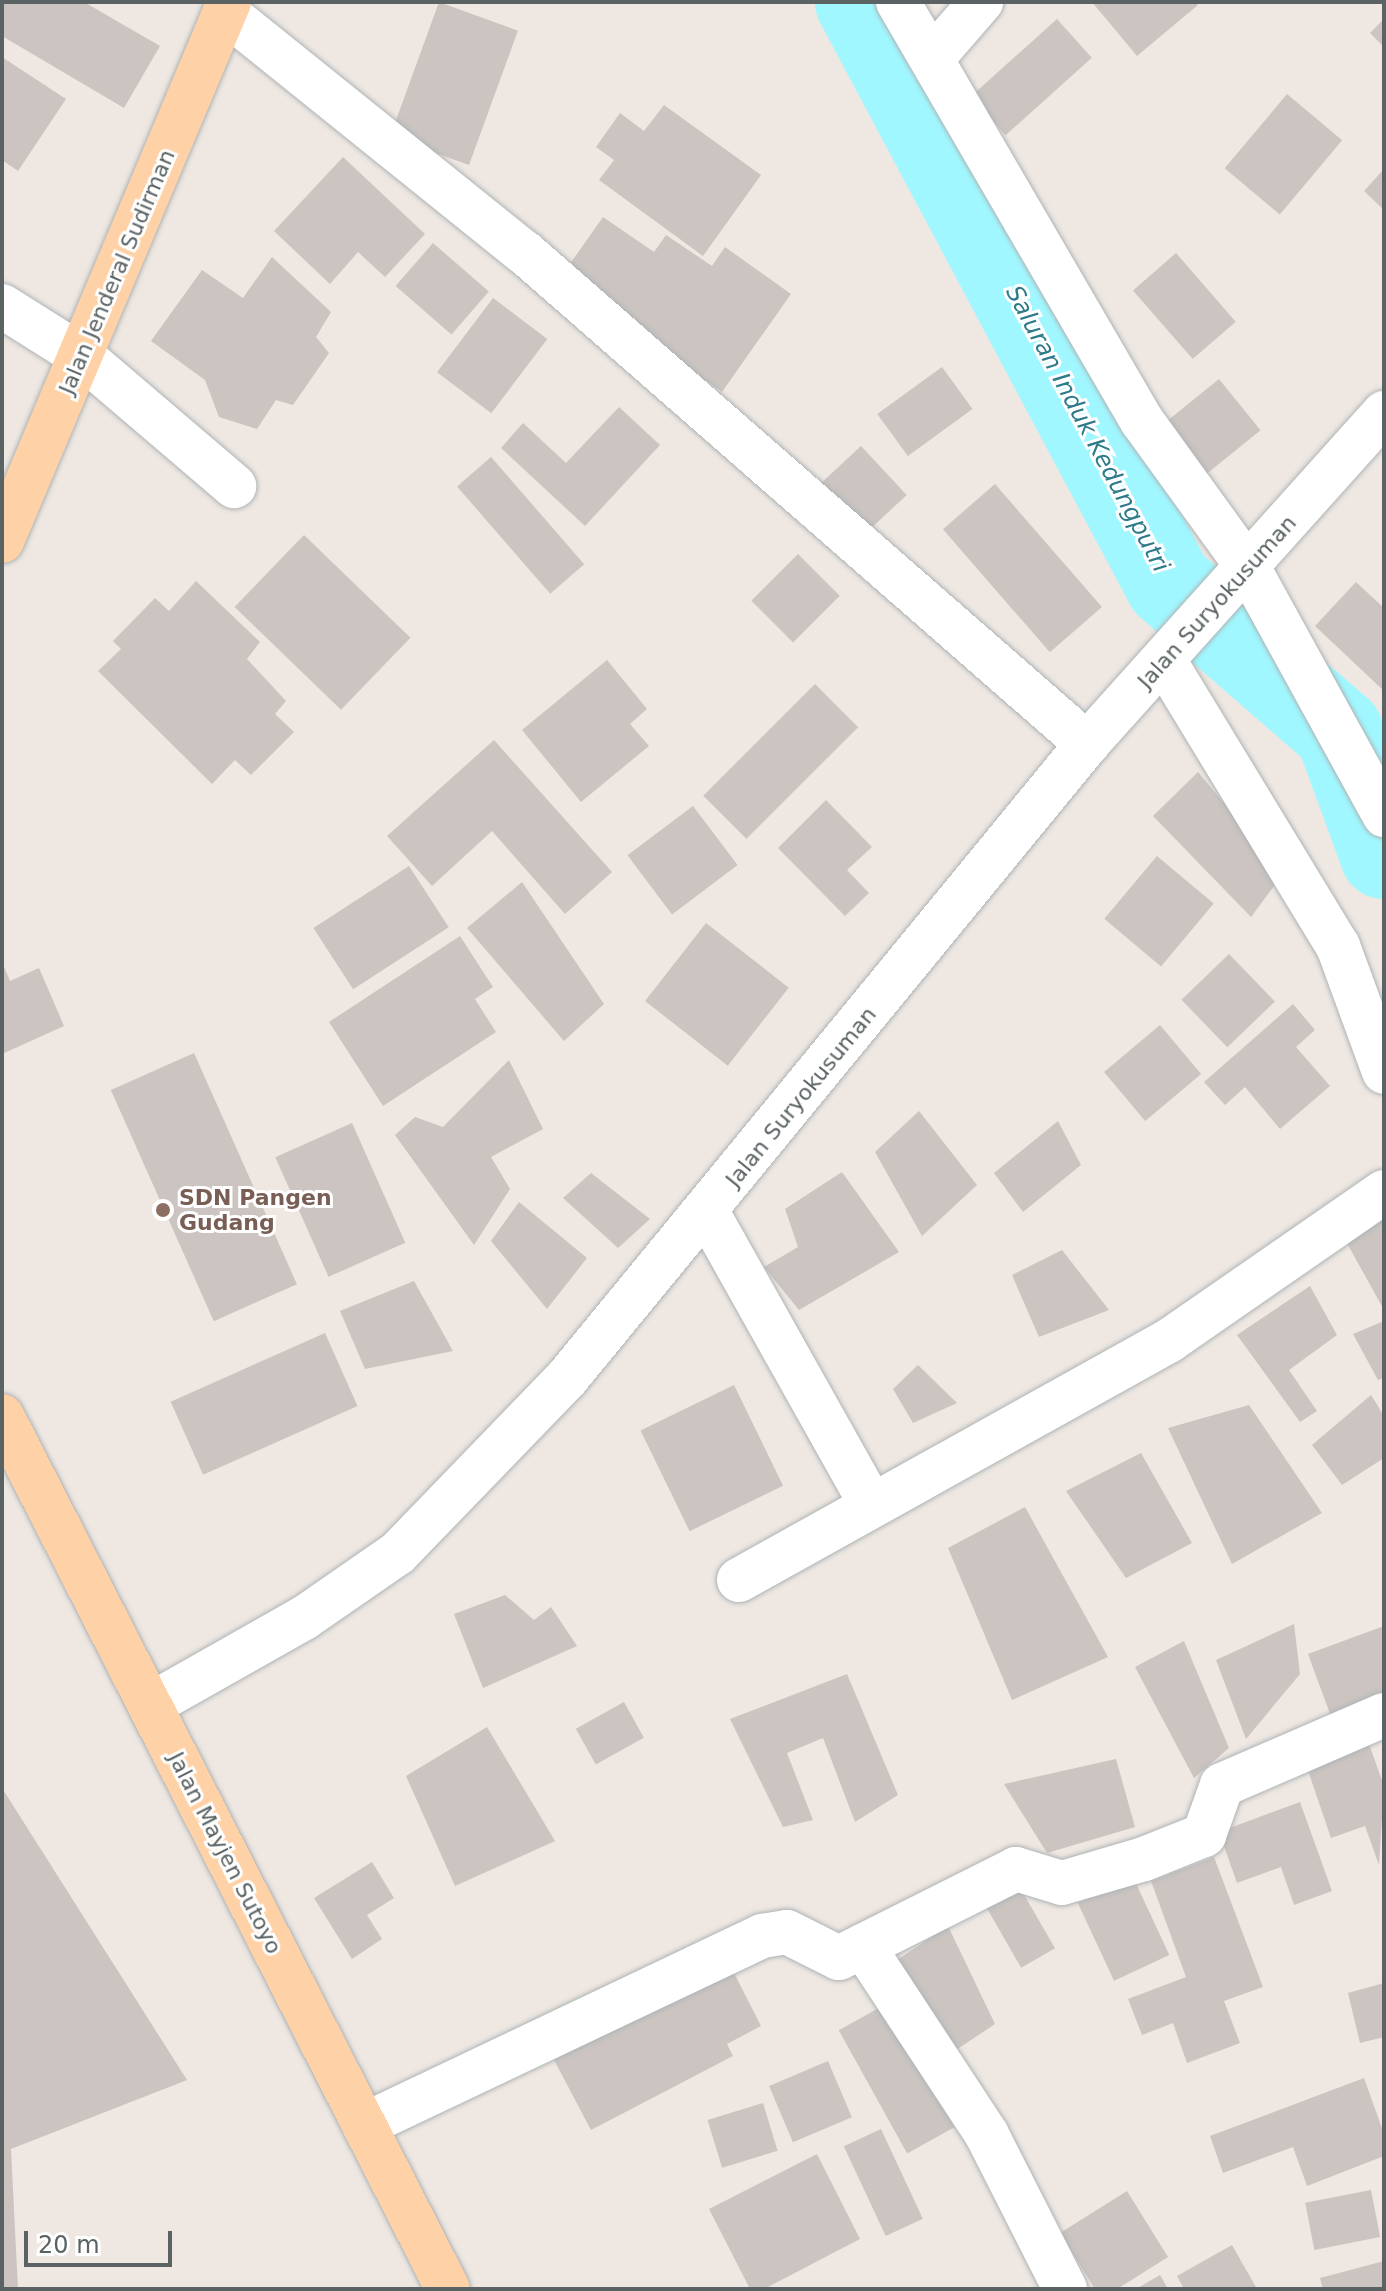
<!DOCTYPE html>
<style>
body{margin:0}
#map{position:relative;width:1386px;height:2291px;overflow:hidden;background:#eee7e2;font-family:"DejaVu Sans",sans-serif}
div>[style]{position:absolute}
.river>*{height:88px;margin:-44px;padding:0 44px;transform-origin:44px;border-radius:44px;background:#a1f7ff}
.building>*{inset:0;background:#cbc4c1;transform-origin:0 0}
.roads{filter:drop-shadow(0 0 2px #aeb4b6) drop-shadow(0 0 2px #aeb4b6)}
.minor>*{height:44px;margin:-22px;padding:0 22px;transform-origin:22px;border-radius:22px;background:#fff}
.major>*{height:44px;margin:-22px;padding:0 22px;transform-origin:22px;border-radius:22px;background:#ffd1a6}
.dots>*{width:22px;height:22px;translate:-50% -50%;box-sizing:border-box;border:4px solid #fff;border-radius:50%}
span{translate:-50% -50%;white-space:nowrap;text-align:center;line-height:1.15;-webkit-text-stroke:6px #fff;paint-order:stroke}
.street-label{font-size:22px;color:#5a6264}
.education-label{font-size:22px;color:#785e54;font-weight:700}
.left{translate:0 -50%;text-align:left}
.water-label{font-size:24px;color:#2d7a89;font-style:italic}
.frame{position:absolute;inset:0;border:4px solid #5a6264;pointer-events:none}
.scale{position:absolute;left:24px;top:2231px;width:148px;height:36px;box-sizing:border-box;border:4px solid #5a6264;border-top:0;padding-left:10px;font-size:24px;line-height:28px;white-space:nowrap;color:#5a6264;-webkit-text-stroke:6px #fff;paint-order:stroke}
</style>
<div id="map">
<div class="river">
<div style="left:859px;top:2px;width:659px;rotate:61.96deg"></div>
<div style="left:1169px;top:584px;width:225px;rotate:41deg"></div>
<div style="left:1339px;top:732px;width:131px;rotate:69.9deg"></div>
</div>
<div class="building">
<div style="clip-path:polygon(2px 2px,84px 2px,160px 46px,124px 108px,2px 36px)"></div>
<div style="left:439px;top:2px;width:84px;height:143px;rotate:20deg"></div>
<div style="clip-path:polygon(1092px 2px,1195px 2px,1198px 5px,1137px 56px)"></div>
<div style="left:1057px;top:19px;width:52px;height:116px;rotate:48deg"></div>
<div style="clip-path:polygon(1384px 19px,1384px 47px,1370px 33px)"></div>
<div style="clip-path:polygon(2px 57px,66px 99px,18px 171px,2px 160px)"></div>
<div style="left:1287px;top:94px;width:72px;height:97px;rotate:40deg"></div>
<div style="clip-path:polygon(664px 105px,761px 175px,703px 256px,599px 180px,614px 160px,596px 147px,620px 113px,644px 131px)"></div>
<div style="clip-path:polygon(343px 157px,425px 234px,385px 277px,358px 252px,330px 284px,274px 231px)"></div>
<div style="clip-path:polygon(1384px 169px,1384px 210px,1364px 191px)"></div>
<div style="clip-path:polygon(603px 217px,654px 252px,666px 235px,712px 266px,725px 247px,791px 294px,722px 392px,560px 278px)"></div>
<div style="left:433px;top:243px;width:74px;height:57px;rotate:41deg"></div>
<div style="left:1176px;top:253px;width:91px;height:57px;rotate:49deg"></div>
<div style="clip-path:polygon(272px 257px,331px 312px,316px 337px,329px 353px,293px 405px,276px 400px,257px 429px,219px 417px,205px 380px,151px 341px,202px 270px,243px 298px)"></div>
<div style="left:493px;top:298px;width:68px;height:93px;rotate:37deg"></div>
<div style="left:942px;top:367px;width:52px;height:80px;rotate:54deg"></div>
<div style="left:1219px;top:379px;width:66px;height:70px;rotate:51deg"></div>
<div style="clip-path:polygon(619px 407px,660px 445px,585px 526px,501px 448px,523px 423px,566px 463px)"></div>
<div style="left:861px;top:446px;width:67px;height:57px;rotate:47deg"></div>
<div style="left:491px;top:457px;width:142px;height:45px;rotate:49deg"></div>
<div style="left:995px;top:484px;width:163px;height:69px;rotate:49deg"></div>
<div style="left:304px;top:535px;width:148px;height:100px;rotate:44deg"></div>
<div style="left:798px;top:554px;width:59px;height:66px;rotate:45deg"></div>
<div style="clip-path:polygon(196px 581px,260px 642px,247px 659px,286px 701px,275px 714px,294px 732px,251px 775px,235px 760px,212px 784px,98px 671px,121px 649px,113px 641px,155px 598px,169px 611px)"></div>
<div style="clip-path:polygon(1356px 582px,1384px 608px,1384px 691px,1315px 626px)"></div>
<div style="clip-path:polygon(607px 660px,647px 709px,630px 724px,649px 746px,581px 802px,522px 730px)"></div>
<div style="left:815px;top:684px;width:61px;height:158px;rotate:45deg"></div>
<div style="clip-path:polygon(494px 740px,612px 872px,565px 914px,492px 831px,432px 886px,387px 836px)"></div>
<div style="clip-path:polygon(1198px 772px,1283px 874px,1251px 917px,1153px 816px)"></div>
<div style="clip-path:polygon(826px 800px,872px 847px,847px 870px,869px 893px,845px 916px,778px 848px)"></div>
<div style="left:693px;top:806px;width:74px;height:82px;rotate:53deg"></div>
<div style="left:1157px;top:856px;width:74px;height:82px;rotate:40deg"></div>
<div style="left:409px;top:866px;width:73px;height:114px;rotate:57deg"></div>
<div style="clip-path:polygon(522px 882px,604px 1004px,564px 1041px,467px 928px)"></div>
<div style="left:706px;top:923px;width:105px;height:99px;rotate:38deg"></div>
<div style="clip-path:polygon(460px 936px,493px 987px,475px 999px,496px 1032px,383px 1106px,329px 1022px)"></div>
<div style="left:1229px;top:954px;width:66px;height:66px;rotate:46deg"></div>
<div style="clip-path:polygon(2px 962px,10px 981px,39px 968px,64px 1026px,2px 1054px)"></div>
<div style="clip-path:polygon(1293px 1004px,1315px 1030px,1296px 1047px,1330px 1086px,1280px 1129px,1245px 1087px,1225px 1105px,1204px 1082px)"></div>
<div style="left:1160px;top:1025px;width:64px;height:73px;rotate:50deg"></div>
<div style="left:194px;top:1053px;width:253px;height:91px;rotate:66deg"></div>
<div style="clip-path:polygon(509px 1060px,543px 1129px,491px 1157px,510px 1189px,474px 1245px,395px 1135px,415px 1117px,443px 1127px)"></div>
<div style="clip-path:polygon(919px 1111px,977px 1185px,922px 1236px,875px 1152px)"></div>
<div style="clip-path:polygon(1058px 1121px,1081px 1165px,1023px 1212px,994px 1173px)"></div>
<div style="left:352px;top:1123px;width:131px;height:84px;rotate:66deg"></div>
<div style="clip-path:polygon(842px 1172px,899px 1252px,799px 1310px,764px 1267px,798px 1247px,785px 1209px)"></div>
<div style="clip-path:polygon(591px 1173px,650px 1219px,618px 1248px,563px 1198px)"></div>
<div style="clip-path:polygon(519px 1202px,587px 1258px,547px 1309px,491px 1241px)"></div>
<div style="clip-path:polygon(1384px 1214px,1384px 1310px,1343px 1236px)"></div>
<div style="clip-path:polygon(1062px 1250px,1109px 1310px,1039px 1337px,1012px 1275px)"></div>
<div style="clip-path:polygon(414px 1281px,453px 1351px,365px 1369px,340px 1311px)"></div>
<div style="clip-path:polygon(1310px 1286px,1337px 1335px,1289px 1370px,1317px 1411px,1300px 1422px,1237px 1335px)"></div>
<div style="clip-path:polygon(1384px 1321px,1384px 1378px,1378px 1380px,1353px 1334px)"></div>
<div style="left:325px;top:1333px;width:80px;height:169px;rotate:66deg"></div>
<div style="clip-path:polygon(918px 1365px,957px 1403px,913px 1423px,893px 1389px)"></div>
<div style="left:734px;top:1385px;width:112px;height:104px;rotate:64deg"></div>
<div style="clip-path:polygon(1371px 1395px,1384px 1416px,1384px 1458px,1342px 1485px,1312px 1445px)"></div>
<div style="clip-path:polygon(1249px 1405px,1322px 1513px,1232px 1564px,1168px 1428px)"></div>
<div style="clip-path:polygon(1141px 1453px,1192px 1543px,1126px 1578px,1066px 1491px)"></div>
<div style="clip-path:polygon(1025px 1507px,1108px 1657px,1012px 1700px,948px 1548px)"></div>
<div style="clip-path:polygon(505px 1595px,534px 1620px,551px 1607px,577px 1646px,483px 1688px,454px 1614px)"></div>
<div style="clip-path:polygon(1294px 1624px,1300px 1674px,1246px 1739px,1216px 1660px)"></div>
<div style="clip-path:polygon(1384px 1626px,1384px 1703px,1333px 1722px,1308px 1654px)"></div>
<div style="clip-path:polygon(1184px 1641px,1229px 1748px,1194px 1778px,1135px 1667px)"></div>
<div style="clip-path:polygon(847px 1674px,898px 1795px,855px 1822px,823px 1738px,787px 1753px,813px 1820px,783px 1827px,730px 1719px)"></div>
<div style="left:624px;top:1702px;width:41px;height:55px;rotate:61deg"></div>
<div style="clip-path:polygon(487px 1727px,555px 1841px,455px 1886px,406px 1776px)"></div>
<div style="clip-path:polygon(1365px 1733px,1384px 1786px,1379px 1865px,1365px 1826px,1331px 1838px,1303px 1756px)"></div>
<div style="clip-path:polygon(1116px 1759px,1135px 1827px,1047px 1853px,1004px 1784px)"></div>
<div style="clip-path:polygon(2px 1788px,187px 2080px,11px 2149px,18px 2289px,2px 2289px)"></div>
<div style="clip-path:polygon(1300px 1802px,1332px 1891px,1294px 1905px,1281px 1867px,1237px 1883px,1219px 1832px)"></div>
<div style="clip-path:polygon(1214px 1857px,1263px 1987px,1224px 2001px,1240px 2043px,1187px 2063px,1173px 2023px,1142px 2035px,1128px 1999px,1186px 1977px,1151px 1881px)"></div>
<div style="clip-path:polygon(372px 1862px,394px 1898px,367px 1915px,382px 1939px,352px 1959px,314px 1898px)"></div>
<div style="left:1133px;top:1877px;width:86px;height:61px;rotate:65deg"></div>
<div style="left:1015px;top:1879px;width:80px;height:39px;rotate:60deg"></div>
<div style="clip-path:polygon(948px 1926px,995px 2024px,956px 2050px,897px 1960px)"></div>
<div style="clip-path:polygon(731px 1967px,761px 2026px,727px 2044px,733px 2056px,591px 2130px,554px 2060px)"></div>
<div style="clip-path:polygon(1384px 1983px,1384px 2037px,1360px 2043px,1348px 1993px)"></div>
<div style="left:886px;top:2004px;width:141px;height:54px;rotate:61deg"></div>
<div style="left:828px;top:2061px;width:61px;height:64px;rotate:67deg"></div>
<div style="clip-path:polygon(1364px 2078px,1384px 2134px,1384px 2156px,1307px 2186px,1293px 2147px,1223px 2173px,1210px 2136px)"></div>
<div style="left:763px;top:2103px;width:50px;height:58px;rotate:73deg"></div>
<div style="left:881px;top:2129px;width:99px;height:41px;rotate:65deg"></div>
<div style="clip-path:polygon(817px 2154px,860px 2239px,764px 2289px,750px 2289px,709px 2209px)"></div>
<div style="left:1371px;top:2190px;width:48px;height:67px;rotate:79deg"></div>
<div style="clip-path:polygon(1127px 2191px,1168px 2257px,1117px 2289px,1095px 2289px,1060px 2233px)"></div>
<div style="clip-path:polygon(1232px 2245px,1257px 2289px,1184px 2289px,1177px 2276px)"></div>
<div style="clip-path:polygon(1384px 2261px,1384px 2289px,1323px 2289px,1320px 2278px)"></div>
<div style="clip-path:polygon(1160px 2275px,1168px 2289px,1136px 2289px)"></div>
</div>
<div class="roads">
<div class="minor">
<div style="left:898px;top:2px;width:485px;rotate:59.8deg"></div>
<div style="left:1142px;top:421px;width:183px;rotate:54.1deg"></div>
<div style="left:1249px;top:569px;width:281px;rotate:61.2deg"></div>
<div style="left:225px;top:12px;width:383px;rotate:38.8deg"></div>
<div style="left:524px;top:252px;width:748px;rotate:41.15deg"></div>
<div style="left:934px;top:56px;width:72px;rotate:-49deg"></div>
<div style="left:2px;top:306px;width:96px;rotate:32.2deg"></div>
<div style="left:83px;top:357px;width:199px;rotate:40.5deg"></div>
<div style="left:1165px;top:662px;width:333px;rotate:58.7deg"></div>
<div style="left:1338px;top:946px;width:134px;rotate:69.9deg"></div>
<div style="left:707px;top:1212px;width:333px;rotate:60.7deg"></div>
<div style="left:739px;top:1580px;width:493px;rotate:-29.1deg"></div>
<div style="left:1170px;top:1340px;width:260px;rotate:-34.7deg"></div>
<div style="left:150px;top:1705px;width:177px;rotate:-29.5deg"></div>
<div style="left:304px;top:1618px;width:114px;rotate:-34.7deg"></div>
<div style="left:398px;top:1553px;width:243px;rotate:-46deg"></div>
<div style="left:567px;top:1378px;width:820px;rotate:-50.64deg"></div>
<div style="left:1087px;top:744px;width:445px;rotate:-48.1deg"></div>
<div style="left:863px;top:1946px;width:226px;rotate:56.7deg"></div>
<div style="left:987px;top:2135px;width:173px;rotate:63.1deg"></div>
<div style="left:364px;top:2125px;width:441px;rotate:-25.4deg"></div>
<div style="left:762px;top:1936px;width:25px;rotate:-9deg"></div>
<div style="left:787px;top:1932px;width:58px;rotate:26.6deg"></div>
<div style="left:839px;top:1958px;width:198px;rotate:-26.7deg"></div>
<div style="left:1016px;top:1869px;width:48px;rotate:16.9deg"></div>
<div style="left:1062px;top:1883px;width:85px;rotate:-16.3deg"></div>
<div style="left:1144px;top:1859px;width:65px;rotate:-21.8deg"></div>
<div style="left:1204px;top:1835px;width:53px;rotate:-70.2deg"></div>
<div style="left:1222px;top:1785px;width:176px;rotate:-23.4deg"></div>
</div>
<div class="major">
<div style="left:2px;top:541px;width:585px;rotate:-67.16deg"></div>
<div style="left:2px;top:1416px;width:980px;rotate:62.94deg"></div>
</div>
</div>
<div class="dots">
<div style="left:163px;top:1210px;background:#8d6e63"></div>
</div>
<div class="street-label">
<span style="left:117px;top:272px;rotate:-67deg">Jalan Jenderal Sudirman</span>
<span style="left:1217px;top:602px;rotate:-48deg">Jalan Suryokusuman</span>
<span style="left:801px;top:1097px;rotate:-51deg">Jalan Suryokusuman</span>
<span style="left:225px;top:1853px;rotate:63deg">Jalan Mayjen Sutoyo</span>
</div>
<div class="education-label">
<span class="left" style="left:179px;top:1210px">SDN Pangen<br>Gudang</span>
</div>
<div class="water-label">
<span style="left:1087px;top:429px;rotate:62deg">Saluran Induk Kedungputri</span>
</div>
<div class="frame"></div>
<div class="scale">20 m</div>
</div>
